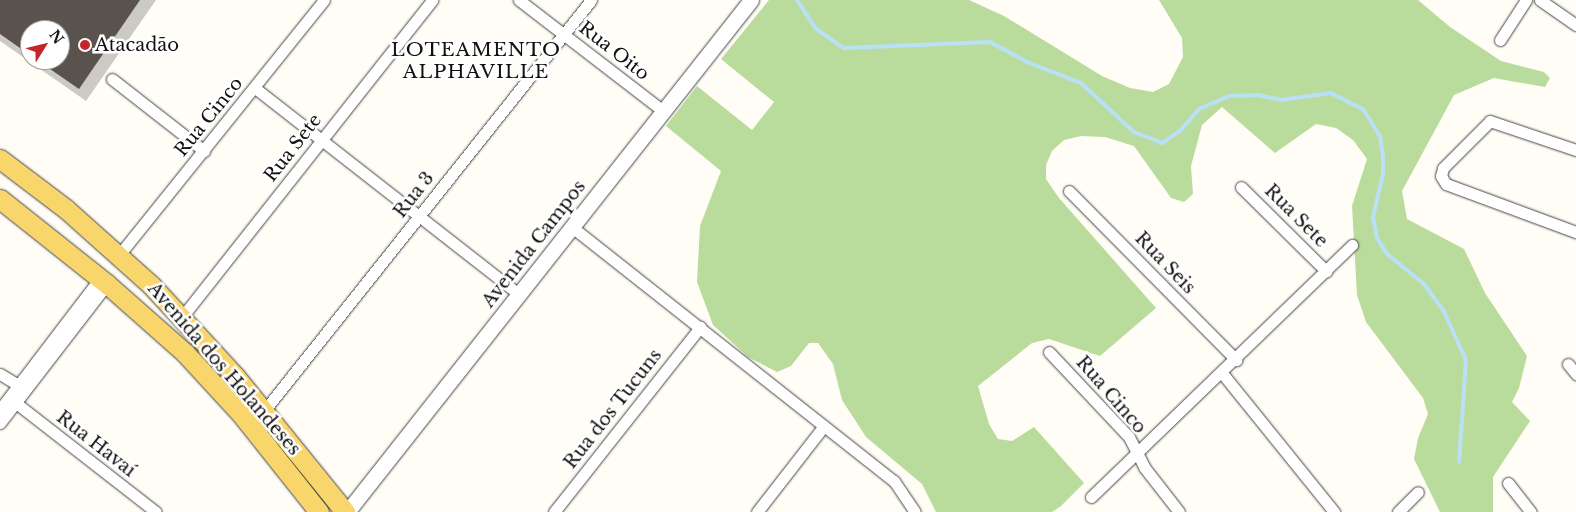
<!DOCTYPE html>
<meta charset="utf-8">
<style>
body{margin:0}
#map{position:relative;width:1576px;height:512px;overflow:hidden;background:#fffdf5;font-family:"Libre Baskerville",serif}
div>[style]{position:absolute}
.forest>*{inset:0;background:#b9dc9c}
.shadow>*{inset:0;background:#0003}
.stream>*{height:4px;margin:-2px;padding:0 2px;transform-origin:2px;border-radius:2px;background:#b9e0f7}
.building>*{inset:0;background:#5a524d}
.roads{filter:drop-shadow(0 0 1px #444) drop-shadow(0 0 1px #444)}
.minor>*{height:11px;margin:-5.5px;padding:0 5.5px;transform-origin:5.5px;border-radius:5.5px;background:#fff}
.tertiary>*{height:15px;margin:-7.5px;padding:0 7.5px;transform-origin:7.5px;border-radius:7.5px;background:#fff}
.primary>*{height:19px;margin:-9.5px;padding:0 9.5px;transform-origin:9.5px;border-radius:9.5px;background:#f9d66b}
.dots>*{width:14px;height:14px;translate:-50% -50%;box-sizing:border-box;border:2px solid #fff;border-radius:50%}
span{translate:-50% -50%;white-space:nowrap;text-align:center;line-height:1.15;-webkit-text-stroke:5px #fff;paint-order:stroke}
.poi-label{font-size:18px;color:#111}
.left{translate:0 -50%;text-align:left}
.street-label{font-size:18px;color:#111}
.neighbourhood-label{font-size:19px;color:#111;letter-spacing:1px}
.north{position:absolute;left:20px;top:20px;width:50px;height:50px;box-sizing:border-box;background:#fff;border:1px solid #a0a0a0;border-radius:50%;rotate:54deg;font-size:14px;font-weight:700;line-height:20px;text-align:center;color:#111}
.north::after{content:'';display:block;margin:auto;width:18px;height:22px;background:#c4262e;clip-path:polygon(50% 0,100% 100%,50% 72%,0 100%)}
</style>
<div id="map">
<div class="forest">
<div style="clip-path:polygon(769px 0,969px 0,1004px 16px,1102px 76px,1130px 88px,1153px 92px,1169px 84px,1183px 57px,1182px 38px,1159px 0,1418px 0,1450px 27px,1501px 61px,1544px 72px,1550px 78px,1545px 87px,1494px 78px,1454px 95px,1402px 191px,1407px 219px,1464px 249px,1485px 293px,1527px 356px,1519px 388px,1512px 402px,1530px 421px,1493px 477px,1493px 512px,1440px 512px,1414px 459px,1418px 438px,1428px 414px,1423px 398px,1366px 322px,1357px 295px,1352px 206px,1367px 159px,1353px 140px,1336px 128px,1316px 124px,1275px 153px,1222px 107px,1202px 125px,1191px 166px,1193px 194px,1184px 202px,1171px 198px,1134px 146px,1105px 137px,1081px 136px,1064px 140px,1052px 151px,1046px 165px,1046px 179px,1059px 198px,1156px 308px,1100px 356px,1049px 339px,1032px 343px,978px 386px,989px 424px,998px 439px,1012px 441px,1034px 427px,1084px 483px,1061px 506px,1052px 512px,936px 512px,922px 484px,866px 437px,842px 400px,833px 364px,818px 343px,809px 343px,791px 366px,777px 372px,748px 357px,713px 325px,697px 282px,700px 226px,721px 171px,666px 126px,697px 86px,752px 130px,774px 102px,721px 59px)"></div>
</div>
<div class="shadow">
<div style="clip-path:polygon(evenodd,0 0,156px 0,86px 101px,0 41px,0 0,30px 30px,60px 30px,60px 60px,30px 60px,30px 30px)"></div>
</div>
<div class="stream">
<div style="left:797px;top:0;width:33px;rotate:57deg"></div>
<div style="left:815px;top:28px;width:35px;rotate:35deg"></div>
<div style="left:844px;top:48px;width:146px;rotate:-2.4deg"></div>
<div style="left:990px;top:42px;width:42px;rotate:28.4deg"></div>
<div style="left:1027px;top:62px;width:58px;rotate:21.3deg"></div>
<div style="left:1081px;top:83px;width:72px;rotate:42.8deg"></div>
<div style="left:1134px;top:132px;width:30px;rotate:21deg"></div>
<div style="left:1162px;top:143px;width:22px;rotate:-34deg"></div>
<div style="left:1180px;top:131px;width:29px;rotate:-49deg"></div>
<div style="left:1199px;top:109px;width:34px;rotate:-23deg"></div>
<div style="left:1230px;top:96px;width:28px;rotate:-2deg"></div>
<div style="left:1258px;top:95px;width:24px;rotate:12deg"></div>
<div style="left:1281px;top:100px;width:50px;rotate:-8deg"></div>
<div style="left:1331px;top:93px;width:36px;rotate:27deg"></div>
<div style="left:1363px;top:109px;width:32px;rotate:58deg"></div>
<div style="left:1380px;top:136px;width:21px;rotate:82deg"></div>
<div style="left:1383px;top:157px;width:17px;rotate:90deg"></div>
<div style="left:1383px;top:174px;width:44px;rotate:103.1deg"></div>
<div style="left:1373px;top:217px;width:21px;rotate:79deg"></div>
<div style="left:1377px;top:238px;width:19px;rotate:58deg"></div>
<div style="left:1387px;top:254px;width:48px;rotate:39deg"></div>
<div style="left:1424px;top:284px;width:34px;rotate:54deg"></div>
<div style="left:1444px;top:312px;width:53px;rotate:65.4deg"></div>
<div style="left:1466px;top:360px;width:102px;rotate:93.9deg"></div>
</div>
<div class="building">
<div style="clip-path:polygon(0 0,140px 0,79px 89px,37px 60px,60px 60px,60px 30px,30px 30px,30px 55px,0 34px)"></div>
</div>
<div class="roads">
<div class="minor">
<div style="left:519px;top:0;width:182px;rotate:37.6deg"></div>
<div style="left:1540px;top:0;width:44px;rotate:34.8deg"></div>
<div style="left:1500px;top:40px;width:48px;rotate:-57deg"></div>
<div style="left:112px;top:79px;width:117px;rotate:38deg"></div>
<div style="left:255px;top:88px;width:335px;rotate:38deg"></div>
<div style="left:1576px;top:150px;width:91px;rotate:-161.4deg"></div>
<div style="left:1490px;top:121px;width:66px;rotate:135deg"></div>
<div style="left:1443px;top:168px;width:8px;rotate:104deg"></div>
<div style="left:1441px;top:176px;width:9px;rotate:58deg"></div>
<div style="left:1446px;top:184px;width:139px;rotate:20.3deg"></div>
<div style="left:1241px;top:187px;width:120px;rotate:44.7deg"></div>
<div style="left:1069px;top:191px;width:238px;rotate:45.3deg"></div>
<div style="left:572px;top:227px;width:410px;rotate:38.3deg"></div>
<div style="left:894px;top:481px;width:37px;rotate:56deg"></div>
<div style="left:119px;top:255px;width:327px;rotate:-51.2deg"></div>
<div style="left:182px;top:317px;width:404px;rotate:-51.7deg"></div>
<div style="left:1049px;top:352px;width:117px;rotate:46.7deg"></div>
<div style="left:1129px;top:437px;width:34px;rotate:63deg"></div>
<div style="left:1144px;top:467px;width:57px;rotate:52.1deg"></div>
<div style="left:1568px;top:364px;width:13px;rotate:51deg"></div>
<div style="left:1222px;top:373px;width:179px;rotate:51.1deg"></div>
<div style="left:0;top:374px;width:29px;rotate:31deg"></div>
<div style="left:16px;top:403px;width:177px;rotate:37.9deg"></div>
<div style="left:0;top:409px;width:165px;rotate:-52.6deg"></div>
<div style="left:264px;top:411px;width:525px;rotate:-51.49deg"></div>
<div style="left:0;top:423px;width:175px;rotate:-52.4deg"></div>
<div style="left:1508px;top:483px;width:37px;rotate:52deg"></div>
<div style="left:1091px;top:497px;width:363px;rotate:-44deg"></div>
<div style="left:554px;top:512px;width:236px;rotate:-51.7deg"></div>
<div style="left:757px;top:512px;width:109px;rotate:-52.1deg"></div>
<div style="left:1398px;top:512px;width:28px;rotate:-45deg"></div>
</div>
<div class="tertiary">
<div style="left:347px;top:512px;width:652px;rotate:-51.72deg"></div>
</div>
<div class="primary">
<div style="left:0;top:159px;width:83px;rotate:37.1deg"></div>
<div style="left:66px;top:209px;width:114px;rotate:41.8deg"></div>
<div style="left:151px;top:285px;width:124px;rotate:47.3deg"></div>
<div style="left:235px;top:376px;width:175px;rotate:51deg"></div>
<div style="left:0;top:199px;width:137px;rotate:38.5deg"></div>
<div style="left:107px;top:284px;width:104px;rotate:41.5deg"></div>
<div style="left:185px;top:353px;width:84px;rotate:47.4deg"></div>
<div style="left:242px;top:415px;width:124px;rotate:51.6deg"></div>
</div>
</div>
<div class="dots">
<div style="left:85px;top:45px;background:#c4262e"></div>
</div>
<div class="poi-label">
<span class="left" style="left:95px;top:45px">Atacadão</span>
</div>
<div class="street-label">
<span style="left:614px;top:51px;rotate:38deg">Rua Oito</span>
<span style="left:209px;top:117px;rotate:-51deg">Rua Cinco</span>
<span style="left:293px;top:148px;rotate:-52deg">Rua Sete</span>
<span style="left:414px;top:195px;rotate:-52deg">Rua 3</span>
<span style="left:1296px;top:216px;rotate:45deg">Rua Sete</span>
<span style="left:534px;top:244px;rotate:-52deg">Avenida Campos</span>
<span style="left:1165px;top:263px;rotate:46deg">Rua Seis</span>
<span style="left:224px;top:369px;rotate:49deg">Avenida dos Holandeses</span>
<span style="left:1111px;top:395px;rotate:49deg">Rua Cinco</span>
<span style="left:613px;top:409px;rotate:-52deg">Rua dos Tucuns</span>
<span style="left:96px;top:444px;rotate:38deg">Rua Havaí</span>
</div>
<div class="neighbourhood-label">
<span style="left:476px;top:61px">LOTEAMENTO<br>ALPHAVILLE</span>
</div>
<div class="north">N</div>
</div>
